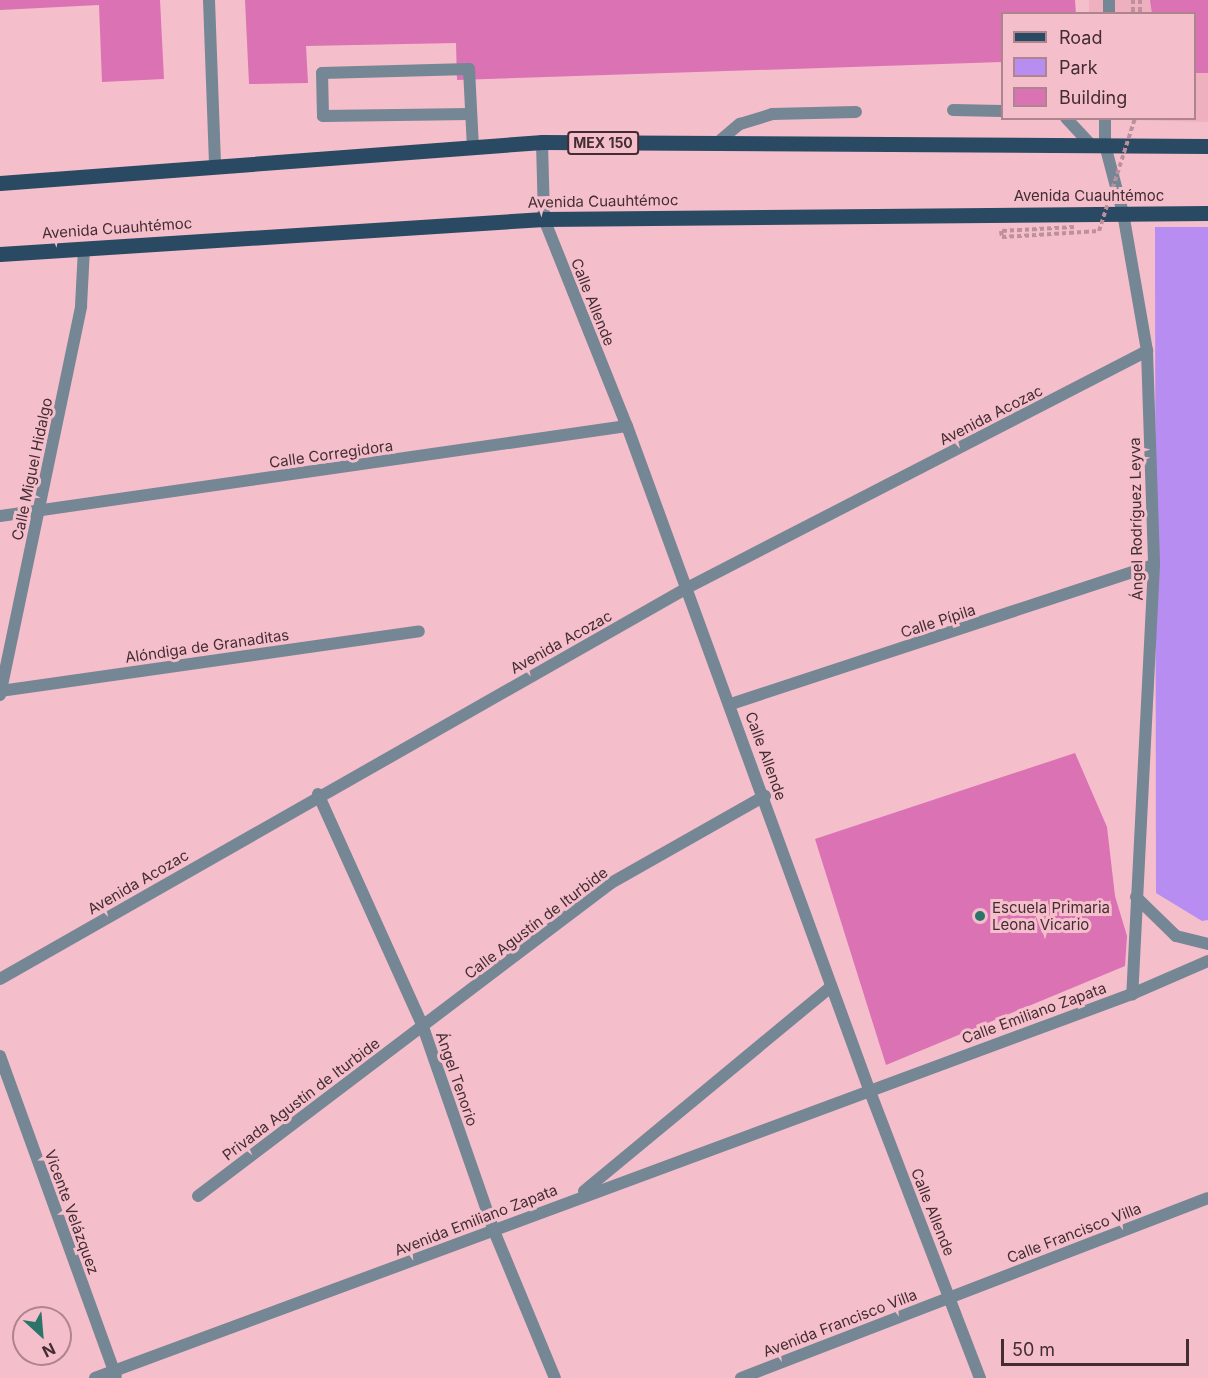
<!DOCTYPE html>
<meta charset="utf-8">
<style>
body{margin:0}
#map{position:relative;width:1208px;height:1378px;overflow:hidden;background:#f5becb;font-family:Inter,sans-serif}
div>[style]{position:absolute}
.built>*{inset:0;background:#eeafbe}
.green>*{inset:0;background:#b88df1}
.building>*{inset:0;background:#da72b4}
.path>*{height:4px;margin-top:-2px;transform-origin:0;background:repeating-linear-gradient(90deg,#bd909b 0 4.5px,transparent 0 7.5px)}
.service>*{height:12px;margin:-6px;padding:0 6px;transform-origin:6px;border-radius:6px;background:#758695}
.minor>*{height:12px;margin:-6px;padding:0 6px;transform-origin:6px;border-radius:6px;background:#758695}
.tertiary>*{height:12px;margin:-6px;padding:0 6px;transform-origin:6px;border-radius:6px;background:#758695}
.primary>*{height:15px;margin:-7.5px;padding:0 7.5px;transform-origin:7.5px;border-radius:7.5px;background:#2a4a63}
.path-bridge>*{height:4px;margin-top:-2px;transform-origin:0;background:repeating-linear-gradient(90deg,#bd909b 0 4.5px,transparent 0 7.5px)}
.dots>*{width:16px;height:16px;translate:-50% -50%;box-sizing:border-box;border:3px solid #f5becb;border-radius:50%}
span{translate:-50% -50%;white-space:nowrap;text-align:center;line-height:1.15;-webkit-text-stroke:6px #f5becb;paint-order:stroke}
.shield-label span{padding:2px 4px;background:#f5becb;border:2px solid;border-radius:4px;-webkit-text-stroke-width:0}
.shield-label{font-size:14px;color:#432d33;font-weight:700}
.street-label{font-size:15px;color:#432d33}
.poi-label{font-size:15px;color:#432d33}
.left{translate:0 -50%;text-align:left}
.legend{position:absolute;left:1001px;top:12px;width:195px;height:108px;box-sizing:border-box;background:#f5becb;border:2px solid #ae848e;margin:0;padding:8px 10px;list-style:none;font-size:18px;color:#432d33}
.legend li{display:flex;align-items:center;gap:12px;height:30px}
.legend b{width:30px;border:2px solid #ae848e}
.north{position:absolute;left:12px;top:1306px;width:60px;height:60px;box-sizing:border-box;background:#f5becb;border:2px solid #ae848e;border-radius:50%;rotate:154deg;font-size:16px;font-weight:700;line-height:24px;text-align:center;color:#432d33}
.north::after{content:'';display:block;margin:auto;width:21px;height:27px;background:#2c7369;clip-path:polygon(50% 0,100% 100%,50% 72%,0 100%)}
.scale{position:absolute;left:1001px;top:1339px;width:188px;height:27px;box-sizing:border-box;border:3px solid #432d33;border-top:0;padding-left:8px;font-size:18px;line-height:21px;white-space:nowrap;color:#432d33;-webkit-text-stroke:4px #f5becb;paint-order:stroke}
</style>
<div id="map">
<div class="built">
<div style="clip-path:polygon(1089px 0,1208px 0,1208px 122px,1090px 119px,1194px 118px,1194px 14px,1089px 13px)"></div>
</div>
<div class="green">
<div style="clip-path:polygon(1155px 227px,1208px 227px,1208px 920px,1202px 921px,1156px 893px)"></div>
</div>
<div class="building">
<div style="clip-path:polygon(0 0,160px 0,164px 79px,102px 82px,99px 5px,0 10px)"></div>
<div style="clip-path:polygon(245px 0,1075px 0,1076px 14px,1002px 14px,1002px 62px,457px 80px,456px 43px,306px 46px,308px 83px,249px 84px)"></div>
<div style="clip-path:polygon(1150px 0,1208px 0,1208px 73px,1194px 73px,1194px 14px,1152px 14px)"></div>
<div style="clip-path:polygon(1075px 753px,1107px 827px,1115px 896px,1127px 936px,1125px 966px,886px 1065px,815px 839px)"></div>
</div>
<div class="path">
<div style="left:1133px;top:0;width:14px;rotate:90deg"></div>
<div style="left:1140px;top:0;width:14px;rotate:90deg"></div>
</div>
<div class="service">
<div style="left:209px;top:0;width:164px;rotate:87.9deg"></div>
<div style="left:1109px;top:14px;width:14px;rotate:-90deg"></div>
<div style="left:953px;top:110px;width:49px;rotate:1.2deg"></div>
<div style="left:470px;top:114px;width:147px;rotate:179.2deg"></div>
<div style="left:323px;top:116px;width:43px;rotate:-91.3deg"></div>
<div style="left:322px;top:73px;width:147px;rotate:-1.6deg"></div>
<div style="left:469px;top:69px;width:78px;rotate:87.1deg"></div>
<div style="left:1066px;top:118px;width:37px;rotate:47deg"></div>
<div style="left:717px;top:143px;width:30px;rotate:-40deg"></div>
<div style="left:740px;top:124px;width:34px;rotate:-17deg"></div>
<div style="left:772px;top:114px;width:84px;rotate:-1.4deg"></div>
<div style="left:1105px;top:145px;width:27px;rotate:-90deg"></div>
</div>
<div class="minor">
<div style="left:542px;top:142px;width:77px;rotate:88.5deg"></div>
<div style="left:544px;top:219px;width:223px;rotate:68.2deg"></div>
<div style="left:627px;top:426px;width:706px;rotate:69.95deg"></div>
<div style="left:869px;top:1089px;width:310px;rotate:69deg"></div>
<div style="left:0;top:516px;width:633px;rotate:-8.17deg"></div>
<div style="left:0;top:691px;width:423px;rotate:-8.1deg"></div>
<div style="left:0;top:695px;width:397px;rotate:-78.2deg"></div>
<div style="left:81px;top:306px;width:58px;rotate:-87deg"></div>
<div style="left:731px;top:704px;width:445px;rotate:-18.2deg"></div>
<div style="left:318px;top:794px;width:256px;rotate:65.7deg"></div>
<div style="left:423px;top:1027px;width:216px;rotate:70.8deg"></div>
<div style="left:494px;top:1231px;width:159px;rotate:67.5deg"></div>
<div style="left:0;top:979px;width:788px;rotate:-29.65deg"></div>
<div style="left:685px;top:589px;width:520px;rotate:-27.26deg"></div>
<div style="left:0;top:1056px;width:340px;rotate:70.1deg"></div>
<div style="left:584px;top:1191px;width:320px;rotate:-39.6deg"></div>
<div style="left:198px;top:1196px;width:518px;rotate:-37.16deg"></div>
<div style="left:611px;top:883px;width:177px;rotate:-29.5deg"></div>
<div style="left:95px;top:1378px;width:1106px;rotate:-20.32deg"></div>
<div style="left:1132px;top:994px;width:83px;rotate:-23.5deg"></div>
<div style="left:741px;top:1378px;width:500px;rotate:-21.08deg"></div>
</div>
<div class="tertiary">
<div style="left:1105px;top:145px;width:70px;rotate:75.2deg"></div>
<div style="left:1123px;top:213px;width:140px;rotate:80.1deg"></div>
<div style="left:1147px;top:351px;width:214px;rotate:88.1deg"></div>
<div style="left:1154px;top:565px;width:430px;rotate:92.9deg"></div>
<div style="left:1136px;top:897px;width:56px;rotate:44.3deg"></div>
<div style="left:1176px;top:936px;width:33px;rotate:14deg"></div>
</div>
<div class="primary">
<div style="left:0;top:183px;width:544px;rotate:-4.33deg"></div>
<div style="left:542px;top:142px;width:666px;rotate:0.34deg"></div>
<div style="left:0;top:254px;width:545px;rotate:-3.68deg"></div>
<div style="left:544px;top:219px;width:664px;rotate:-0.52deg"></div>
</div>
<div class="path-bridge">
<div style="left:1074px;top:227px;width:73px;rotate:176.9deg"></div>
<div style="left:1001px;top:231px;width:6px;rotate:81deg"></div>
<div style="left:1002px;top:237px;width:97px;rotate:-3.5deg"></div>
<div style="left:1099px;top:231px;width:119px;rotate:-72.3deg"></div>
</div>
<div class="dots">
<div style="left:980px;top:916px;background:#2c7369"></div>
</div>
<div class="shield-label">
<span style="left:603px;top:143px">MEX 150</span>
</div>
<div class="street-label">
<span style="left:1089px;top:196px">Avenida Cuauhtémoc</span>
<span style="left:603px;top:201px;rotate:-1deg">Avenida Cuauhtémoc</span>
<span style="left:117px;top:228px;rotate:-4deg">Avenida Cuauhtémoc</span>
<span style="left:593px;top:302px;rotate:68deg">Calle Allende</span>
<span style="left:991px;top:415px;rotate:-27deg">Avenida Acozac</span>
<span style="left:331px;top:454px;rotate:-8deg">Calle Corregidora</span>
<span style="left:32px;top:469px;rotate:-78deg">Calle Miguel Hidalgo</span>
<span style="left:1136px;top:519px;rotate:-91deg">Ángel Rodríguez Leyva</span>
<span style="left:938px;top:621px;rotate:-18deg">Calle Pípila</span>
<span style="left:561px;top:642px;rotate:-29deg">Avenida Acozac</span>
<span style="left:207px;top:646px;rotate:-8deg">Alóndiga de Granaditas</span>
<span style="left:766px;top:756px;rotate:70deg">Calle Allende</span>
<span style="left:138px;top:882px;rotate:-30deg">Avenida Acozac</span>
<span style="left:536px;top:923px;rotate:-37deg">Calle Agustín de Iturbide</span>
<span style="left:1034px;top:1013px;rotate:-20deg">Calle Emiliano Zapata</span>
<span style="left:457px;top:1079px;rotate:71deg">Ángel Tenorio</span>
<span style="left:301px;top:1099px;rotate:-37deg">Privada Agustín de Iturbide</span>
<span style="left:72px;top:1212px;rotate:70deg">Vicente Velázquez</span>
<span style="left:933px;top:1212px;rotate:68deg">Calle Allende</span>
<span style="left:476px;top:1220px;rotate:-21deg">Avenida Emiliano Zapata</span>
<span style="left:1074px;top:1233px;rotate:-21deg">Calle Francisco Villa</span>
<span style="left:840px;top:1323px;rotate:-21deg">Avenida Francisco Villa</span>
</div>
<div class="poi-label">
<span class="left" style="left:992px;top:916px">Escuela Primaria<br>Leona Vicario</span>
</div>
<ul class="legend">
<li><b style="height:8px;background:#2a4a63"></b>Road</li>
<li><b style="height:16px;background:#b88df1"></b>Park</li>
<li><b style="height:16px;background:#da72b4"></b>Building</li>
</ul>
<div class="north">N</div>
<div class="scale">50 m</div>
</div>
